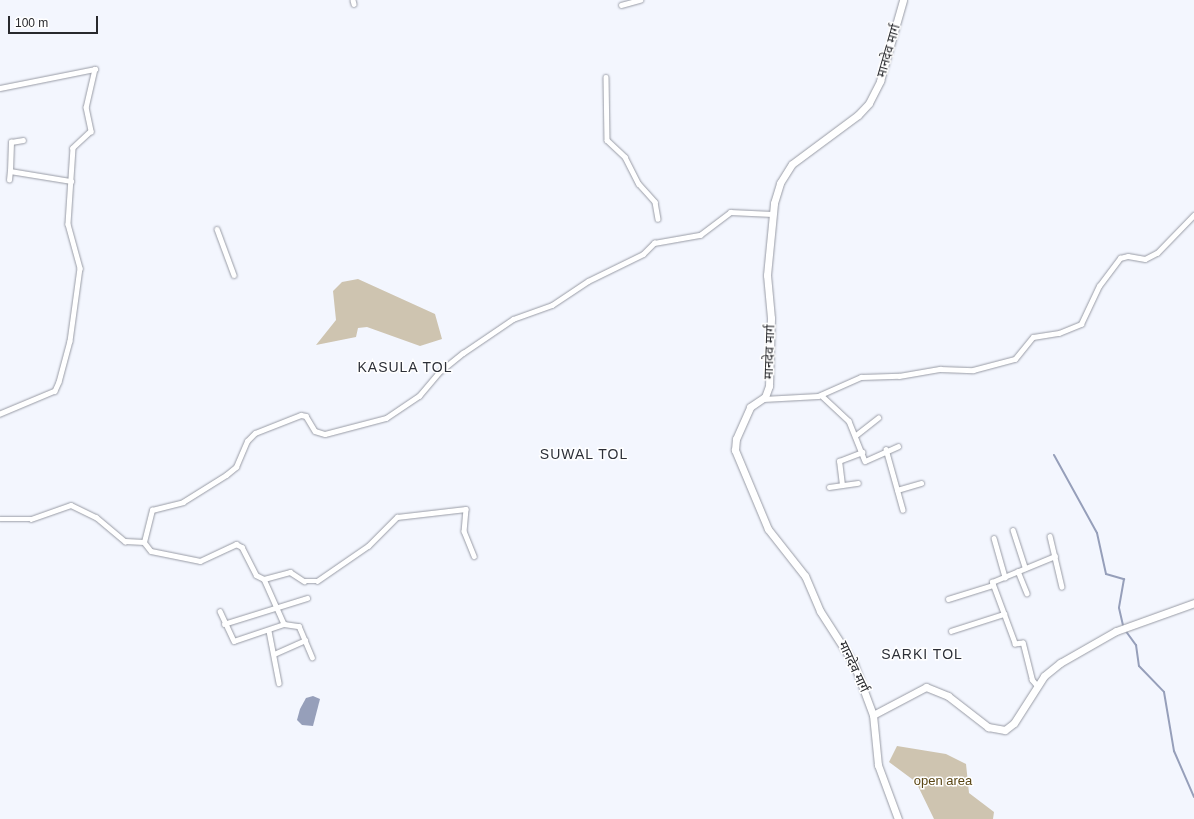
<!DOCTYPE html>
<meta charset="utf-8">
<style>
body{margin:0}
#map{position:relative;width:1194px;height:819px;overflow:hidden;background:#f3f6fe;font-family:Arial,"Noto Sans Devanagari",sans-serif}
div>[style]{position:absolute}
.green>*{inset:0;background:#cec4b0}
.water>*{inset:0;background:#969fba}
.stream>*{height:2px;margin:-1px;padding:0 1px;transform-origin:1px;border-radius:1px;background:#969fba}
.roads{filter:drop-shadow(0 0 1px #989ba5) drop-shadow(0 0 1px #989ba5)}
.street>*{height:4.5px;margin:-2.25px;padding:0 2.25px;transform-origin:2.25px;border-radius:2.25px;background:#fff}
.secondary>*{height:7px;margin:-3.5px;padding:0 3.5px;transform-origin:3.5px;border-radius:3.5px;background:#fff}
span{translate:-50% -50%;white-space:nowrap;text-align:center;line-height:1.15;-webkit-text-stroke:3px #fff;paint-order:stroke}
.street-label{font-size:13px;color:#28292d}
.park-label{font-size:13px;color:#5b4715}
.neighbourhood-label{font-size:14px;color:#2d3038;letter-spacing:1px}
.scale{position:absolute;left:8px;top:16px;width:90px;height:18px;box-sizing:border-box;border:2px solid #28292d;border-top:0;padding-left:5px;font-size:12px;line-height:14px;white-space:nowrap;color:#28292d;-webkit-text-stroke:3px #fff;paint-order:stroke}
</style>
<div id="map">
<div class="green">
<div style="clip-path:polygon(358px 279px,435px 314px,442px 339px,420px 346px,367px 327px,358px 328px,356px 337px,316px 345px,336px 320px,333px 291px,342px 282px)"></div>
<div style="clip-path:polygon(897px 746px,946px 754px,966px 764px,969px 793px,994px 812px,993px 819px,934px 819px,916px 782px,889px 762px)"></div>
</div>
<div class="water">
<div style="clip-path:polygon(313px 696px,320px 699px,313px 726px,302px 725px,297px 720px,300px 709px,306px 698px)"></div>
</div>
<div class="stream">
<div style="left:1054px;top:455px;width:89px;rotate:61.1deg"></div>
<div style="left:1097px;top:533px;width:42px;rotate:77.6deg"></div>
<div style="left:1106px;top:574px;width:19px;rotate:16deg"></div>
<div style="left:1124px;top:579px;width:29px;rotate:100deg"></div>
<div style="left:1119px;top:608px;width:18px;rotate:77deg"></div>
<div style="left:1125px;top:630px;width:19px;rotate:54deg"></div>
<div style="left:1136px;top:645px;width:21px;rotate:82deg"></div>
<div style="left:1139px;top:666px;width:36px;rotate:46deg"></div>
<div style="left:1164px;top:692px;width:60px;rotate:80.4deg"></div>
<div style="left:1174px;top:751px;width:50px;rotate:66.5deg"></div>
</div>
<div class="roads">
<div class="street">
<div style="left:353px;top:0;width:4px;rotate:76deg"></div>
<div style="left:621px;top:5px;width:20px;rotate:-15deg"></div>
<div style="left:606px;top:77px;width:63px;rotate:89.1deg"></div>
<div style="left:607px;top:140px;width:25px;rotate:43deg"></div>
<div style="left:625px;top:157px;width:30px;rotate:63deg"></div>
<div style="left:639px;top:184px;width:24px;rotate:48deg"></div>
<div style="left:655px;top:202px;width:17px;rotate:80deg"></div>
<div style="left:0;top:88px;width:97px;rotate:-11.3deg"></div>
<div style="left:95px;top:69px;width:39px;rotate:103deg"></div>
<div style="left:86px;top:107px;width:25px;rotate:78deg"></div>
<div style="left:91px;top:131px;width:25px;rotate:137deg"></div>
<div style="left:73px;top:148px;width:76px;rotate:93.8deg"></div>
<div style="left:68px;top:224px;width:46px;rotate:74.7deg"></div>
<div style="left:80px;top:268px;width:74px;rotate:97.8deg"></div>
<div style="left:70px;top:341px;width:42px;rotate:105deg"></div>
<div style="left:59px;top:382px;width:10px;rotate:114deg"></div>
<div style="left:55px;top:391px;width:60px;rotate:157.3deg"></div>
<div style="left:10px;top:171px;width:29px;rotate:-88deg"></div>
<div style="left:11px;top:142px;width:12px;rotate:-9deg"></div>
<div style="left:9px;top:180px;width:9px;rotate:-84deg"></div>
<div style="left:10px;top:171px;width:62px;rotate:9.3deg"></div>
<div style="left:217px;top:229px;width:49px;rotate:69.7deg"></div>
<div style="left:821px;top:395px;width:38px;rotate:43deg"></div>
<div style="left:849px;top:421px;width:43px;rotate:68.2deg"></div>
<div style="left:865px;top:461px;width:36px;rotate:-24deg"></div>
<div style="left:763px;top:399px;width:55px;rotate:-3.1deg"></div>
<div style="left:818px;top:396px;width:47px;rotate:-23.8deg"></div>
<div style="left:861px;top:377px;width:38px;rotate:-2deg"></div>
<div style="left:899px;top:376px;width:42px;rotate:-9.7deg"></div>
<div style="left:940px;top:369px;width:33px;rotate:2deg"></div>
<div style="left:973px;top:370px;width:43px;rotate:-14.7deg"></div>
<div style="left:1015px;top:359px;width:28px;rotate:-51deg"></div>
<div style="left:1033px;top:337px;width:26px;rotate:-9deg"></div>
<div style="left:1059px;top:333px;width:24px;rotate:-22deg"></div>
<div style="left:1081px;top:324px;width:42px;rotate:-64.7deg"></div>
<div style="left:1099px;top:286px;width:35px;rotate:-53deg"></div>
<div style="left:1120px;top:258px;width:8px;rotate:-14deg"></div>
<div style="left:1128px;top:256px;width:17px;rotate:10deg"></div>
<div style="left:1145px;top:259px;width:13px;rotate:-27deg"></div>
<div style="left:1157px;top:253px;width:53px;rotate:-45.8deg"></div>
<div style="left:856px;top:435px;width:28px;rotate:-38deg"></div>
<div style="left:886px;top:449px;width:63px;rotate:74.4deg"></div>
<div style="left:842px;top:485px;width:24px;rotate:-97deg"></div>
<div style="left:839px;top:461px;width:25px;rotate:-21deg"></div>
<div style="left:829px;top:487px;width:29px;rotate:-8deg"></div>
<div style="left:897px;top:490px;width:25px;rotate:-16deg"></div>
<div style="left:0;top:519px;width:31px"></div>
<div style="left:31px;top:519px;width:42px;rotate:-19.3deg"></div>
<div style="left:71px;top:505px;width:28px;rotate:26deg"></div>
<div style="left:96px;top:517px;width:38px;rotate:40deg"></div>
<div style="left:125px;top:541px;width:19px;rotate:3deg"></div>
<div style="left:144px;top:542px;width:11px;rotate:52deg"></div>
<div style="left:151px;top:551px;width:50px;rotate:11.5deg"></div>
<div style="left:200px;top:561px;width:40px;rotate:-25deg"></div>
<div style="left:236px;top:544px;width:7px;rotate:27deg"></div>
<div style="left:242px;top:547px;width:31px;rotate:63deg"></div>
<div style="left:256px;top:575px;width:9px;rotate:27deg"></div>
<div style="left:264px;top:579px;width:27px;rotate:-15deg"></div>
<div style="left:290px;top:572px;width:17px;rotate:33deg"></div>
<div style="left:304px;top:581px;width:13px"></div>
<div style="left:317px;top:581px;width:62px;rotate:-34.5deg"></div>
<div style="left:368px;top:546px;width:41px;rotate:-45deg"></div>
<div style="left:397px;top:517px;width:69px;rotate:-6.6deg"></div>
<div style="left:466px;top:509px;width:22px;rotate:95deg"></div>
<div style="left:464px;top:531px;width:27px;rotate:68deg"></div>
<div style="left:1013px;top:530px;width:40px;rotate:72deg"></div>
<div style="left:1050px;top:536px;width:52px;rotate:76.8deg"></div>
<div style="left:994px;top:538px;width:41px;rotate:74.2deg"></div>
<div style="left:144px;top:542px;width:33px;rotate:-76deg"></div>
<div style="left:152px;top:510px;width:32px;rotate:-14deg"></div>
<div style="left:183px;top:502px;width:51px;rotate:-32.1deg"></div>
<div style="left:226px;top:475px;width:13px;rotate:-39deg"></div>
<div style="left:236px;top:467px;width:28px;rotate:-67deg"></div>
<div style="left:247px;top:441px;width:11px;rotate:-45deg"></div>
<div style="left:255px;top:433px;width:49px;rotate:-21.4deg"></div>
<div style="left:301px;top:415px;width:5px;rotate:11deg"></div>
<div style="left:306px;top:416px;width:17px;rotate:59deg"></div>
<div style="left:315px;top:431px;width:10px;rotate:17deg"></div>
<div style="left:325px;top:434px;width:63px;rotate:-14.7deg"></div>
<div style="left:386px;top:418px;width:40px;rotate:-34deg"></div>
<div style="left:419px;top:396px;width:30px;rotate:-50deg"></div>
<div style="left:438px;top:373px;width:32px;rotate:-39deg"></div>
<div style="left:463px;top:353px;width:60px;rotate:-34.2deg"></div>
<div style="left:513px;top:319px;width:41px;rotate:-19.7deg"></div>
<div style="left:552px;top:305px;width:43px;rotate:-33.7deg"></div>
<div style="left:588px;top:281px;width:61px;rotate:-26.1deg"></div>
<div style="left:643px;top:254px;width:16px;rotate:-45deg"></div>
<div style="left:654px;top:243px;width:47px;rotate:-9.9deg"></div>
<div style="left:700px;top:235px;width:38px;rotate:-37deg"></div>
<div style="left:730px;top:212px;width:42px;rotate:2.7deg"></div>
<div style="left:1018px;top:571px;width:24px;rotate:68deg"></div>
<div style="left:264px;top:579px;width:49px;rotate:66deg"></div>
<div style="left:948px;top:599px;width:47px;rotate:-17.3deg"></div>
<div style="left:220px;top:611px;width:33px;rotate:65deg"></div>
<div style="left:234px;top:641px;width:53px;rotate:-18.8deg"></div>
<div style="left:284px;top:624px;width:15px;rotate:8deg"></div>
<div style="left:299px;top:626px;width:34px;rotate:67deg"></div>
<div style="left:224px;top:624px;width:87px;rotate:-17.4deg"></div>
<div style="left:269px;top:631px;width:53px;rotate:79.1deg"></div>
<div style="left:951px;top:631px;width:56px;rotate:-17.8deg"></div>
<div style="left:274px;top:654px;width:34px;rotate:-24deg"></div>
<div style="left:1037px;top:686px;width:8px;rotate:-130deg"></div>
<div style="left:1032px;top:680px;width:38px;rotate:-104deg"></div>
<div style="left:1023px;top:643px;width:8px;rotate:173deg"></div>
<div style="left:1015px;top:644px;width:66px;rotate:-110.4deg"></div>
<div style="left:992px;top:582px;width:68px;rotate:-22.4deg"></div>
</div>
<div class="secondary">
<div style="left:873px;top:715px;width:60px;rotate:-27.8deg"></div>
<div style="left:926px;top:687px;width:24px;rotate:22deg"></div>
<div style="left:948px;top:696px;width:51px;rotate:37.8deg"></div>
<div style="left:988px;top:727px;width:17px;rotate:10deg"></div>
<div style="left:1005px;top:730px;width:11px;rotate:-38deg"></div>
<div style="left:1014px;top:723px;width:56px;rotate:-57.4deg"></div>
<div style="left:1044px;top:676px;width:21px;rotate:-39deg"></div>
<div style="left:1060px;top:663px;width:64px;rotate:-29.7deg"></div>
<div style="left:1116px;top:631px;width:83px;rotate:-19.7deg"></div>
<div style="left:898px;top:819px;width:58px;rotate:-110.3deg"></div>
<div style="left:878px;top:765px;width:50px;rotate:-95.7deg"></div>
<div style="left:873px;top:715px;width:54px;rotate:-110.4deg"></div>
<div style="left:854px;top:664px;width:63px;rotate:-122.7deg"></div>
<div style="left:820px;top:611px;width:38px;rotate:-113deg"></div>
<div style="left:805px;top:576px;width:60px;rotate:-128.2deg"></div>
<div style="left:768px;top:529px;width:86px;rotate:-112.7deg"></div>
<div style="left:735px;top:450px;width:11px;rotate:-85deg"></div>
<div style="left:736px;top:439px;width:35px;rotate:-66deg"></div>
<div style="left:750px;top:407px;width:18px;rotate:-34deg"></div>
<div style="left:765px;top:397px;width:12px;rotate:-70deg"></div>
<div style="left:769px;top:386px;width:68px;rotate:-88.3deg"></div>
<div style="left:771px;top:318px;width:43px;rotate:-95.3deg"></div>
<div style="left:767px;top:275px;width:72px;rotate:-84.4deg"></div>
<div style="left:774px;top:203px;width:21px;rotate:-73deg"></div>
<div style="left:780px;top:183px;width:22px;rotate:-58deg"></div>
<div style="left:792px;top:164px;width:82px;rotate:-36.6deg"></div>
<div style="left:858px;top:115px;width:16px;rotate:-47deg"></div>
<div style="left:869px;top:103px;width:25px;rotate:-63deg"></div>
<div style="left:880px;top:81px;width:84px;rotate:-74.1deg"></div>
</div>
</div>
<div class="street-label">
<span style="left:889px;top:51px;rotate:-74deg">मानदेव मार्ग</span>
<span style="left:770px;top:352px;rotate:-88deg">मानदेव मार्ग</span>
<span style="left:853px;top:667px;rotate:65deg">मानदेव मार्ग</span>
</div>
<div class="park-label">
<span style="left:943px;top:781px">open area</span>
</div>
<div class="neighbourhood-label">
<span style="left:405px;top:367px">KASULA TOL</span>
<span style="left:584px;top:454px">SUWAL TOL</span>
<span style="left:922px;top:654px">SARKI TOL</span>
</div>
<div class="scale">100 m</div>
</div>
